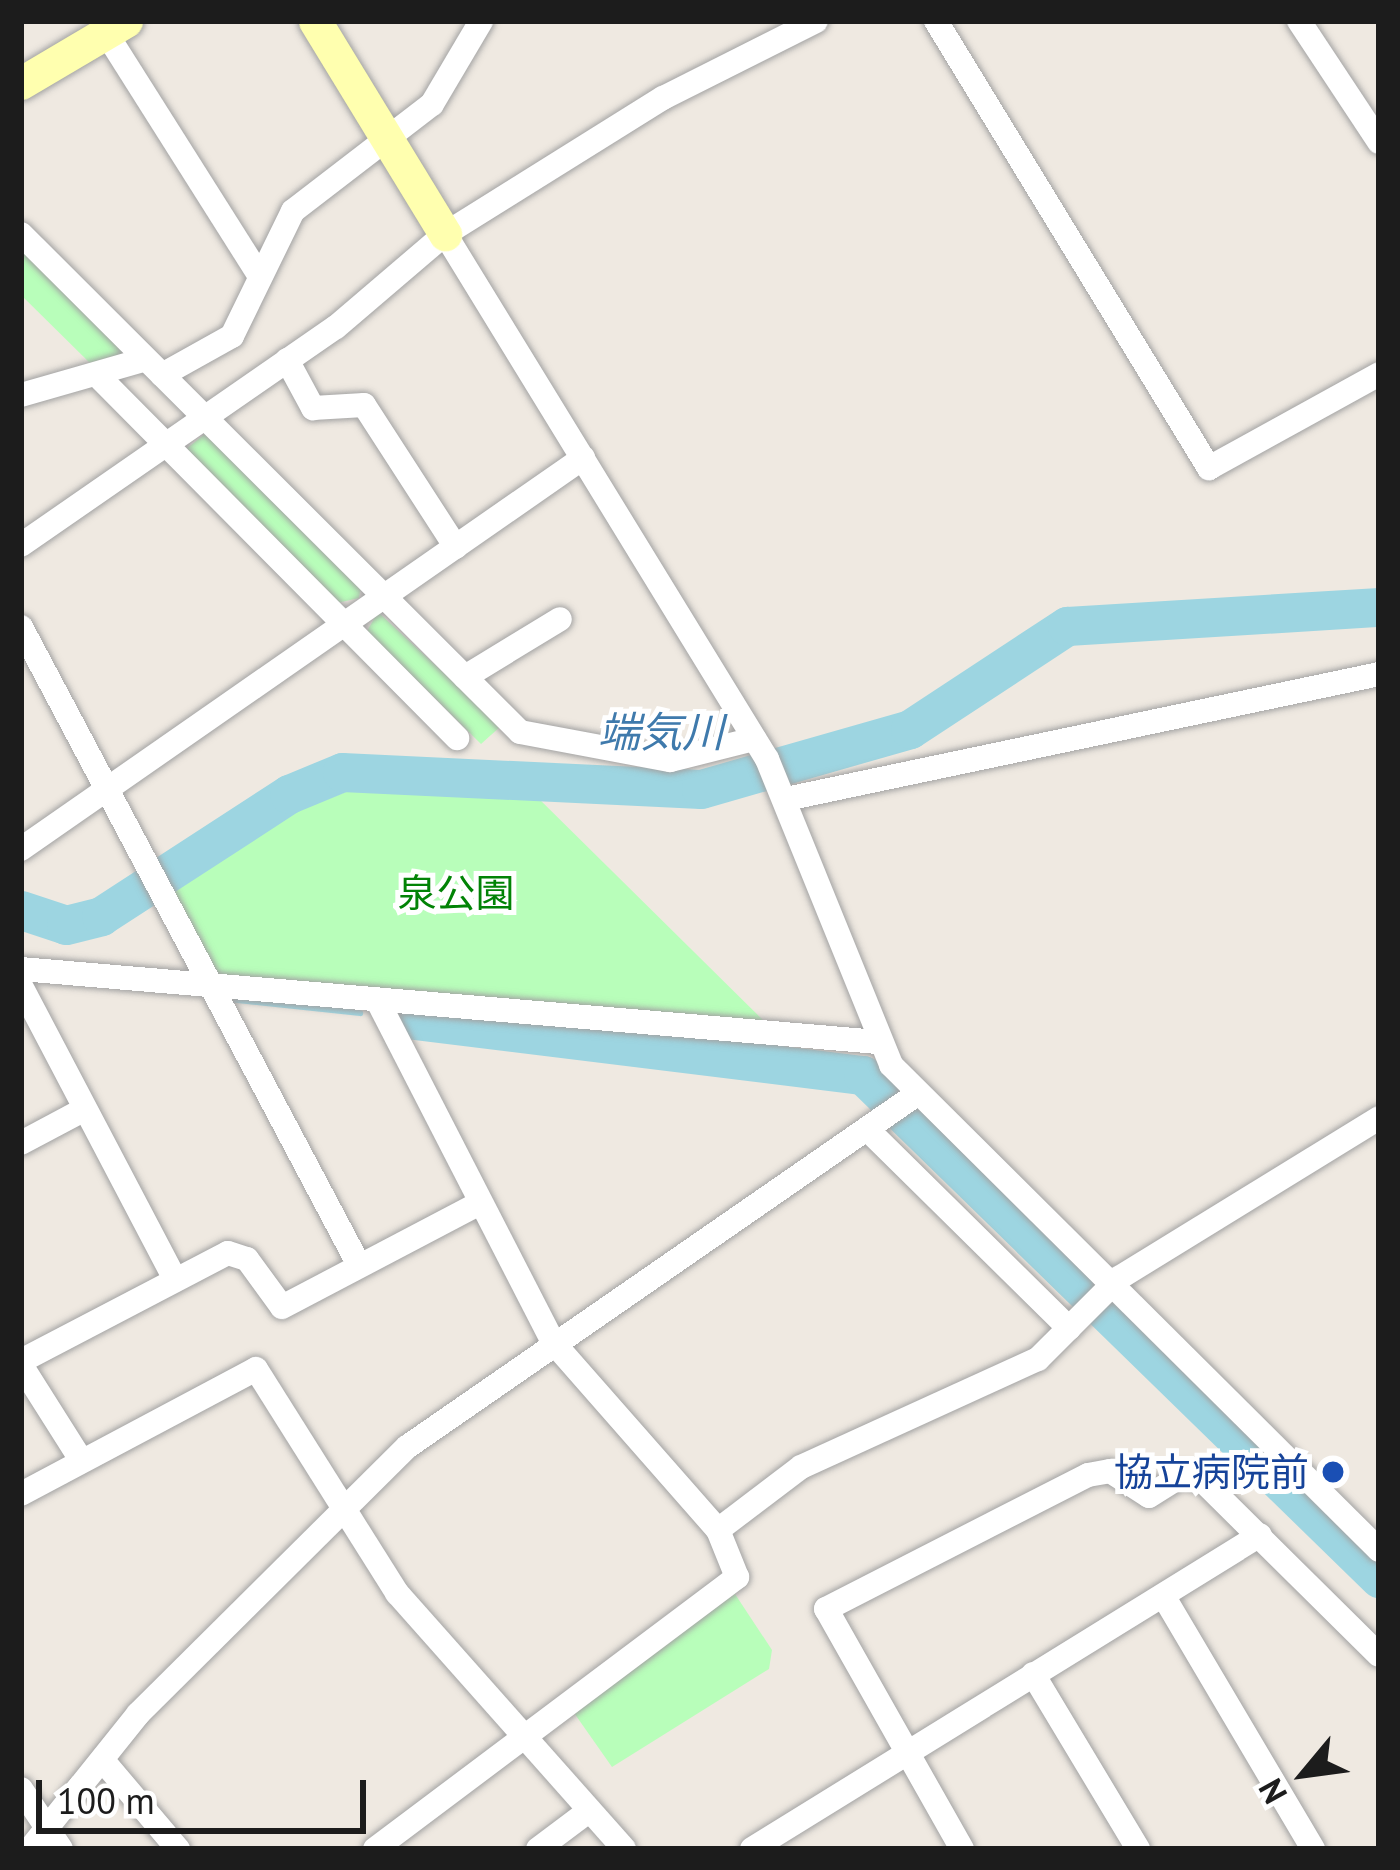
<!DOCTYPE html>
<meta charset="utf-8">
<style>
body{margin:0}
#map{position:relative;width:1400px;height:1870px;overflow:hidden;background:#efe9e1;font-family:"PT Sans","Noto Sans JP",sans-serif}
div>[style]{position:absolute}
.park>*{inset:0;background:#b8feba}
.stream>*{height:6px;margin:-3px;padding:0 3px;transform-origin:3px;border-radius:3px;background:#9dd5e1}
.river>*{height:39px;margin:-19.5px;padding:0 19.5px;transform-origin:19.5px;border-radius:19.5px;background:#9dd5e1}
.roads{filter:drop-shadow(0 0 3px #a3a3a3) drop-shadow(0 0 3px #a3a3a3)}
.street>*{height:24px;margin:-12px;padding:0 12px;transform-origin:12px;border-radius:12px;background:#fff}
.secondary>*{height:33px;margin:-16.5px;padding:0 16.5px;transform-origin:16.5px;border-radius:16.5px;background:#ffffaf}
.dots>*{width:33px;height:33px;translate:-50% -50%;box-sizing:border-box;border:6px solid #fff;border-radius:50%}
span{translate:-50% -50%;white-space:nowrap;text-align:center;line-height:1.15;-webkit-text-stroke:10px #fff;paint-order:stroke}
.park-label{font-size:39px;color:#028306}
.transit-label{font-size:39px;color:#164399}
.right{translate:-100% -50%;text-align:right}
.water-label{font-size:42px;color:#3f7aac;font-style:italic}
.frame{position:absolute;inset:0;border:24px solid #1c1c1c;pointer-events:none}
.north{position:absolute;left:1244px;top:1714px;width:120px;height:120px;-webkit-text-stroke:9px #fff;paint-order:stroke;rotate:241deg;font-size:33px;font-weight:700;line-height:48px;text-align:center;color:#1c1c1c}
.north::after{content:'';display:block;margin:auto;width:42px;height:54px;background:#1c1c1c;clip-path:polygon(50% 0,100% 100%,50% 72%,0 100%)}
.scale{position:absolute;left:36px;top:1780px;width:330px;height:54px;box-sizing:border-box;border:6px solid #1c1c1c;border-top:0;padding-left:15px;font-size:36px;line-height:42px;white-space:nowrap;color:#1c1c1c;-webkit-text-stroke:9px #fff;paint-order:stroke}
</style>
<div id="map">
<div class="park">
<div style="clip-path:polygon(21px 244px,128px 353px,95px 368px,21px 295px)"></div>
<div style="clip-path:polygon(206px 433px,361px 586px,359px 598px,337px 603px,186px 449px)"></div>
<div style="clip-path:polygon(378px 612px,501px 726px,481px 744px,367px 631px)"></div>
<div style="clip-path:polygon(371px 782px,531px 791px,771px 1028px,220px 982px,174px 892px,295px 812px)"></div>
<div style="clip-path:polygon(735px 1594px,772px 1650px,769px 1669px,612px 1767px,572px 1710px)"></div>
</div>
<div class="stream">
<div style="left:228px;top:999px;width:133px;rotate:6.1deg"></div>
</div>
<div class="river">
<div style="left:21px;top:910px;width:47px;rotate:18.4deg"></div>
<div style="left:66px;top:925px;width:36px;rotate:-14deg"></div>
<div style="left:101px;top:916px;width:224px;rotate:-33deg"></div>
<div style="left:289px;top:794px;width:57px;rotate:-22.5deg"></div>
<div style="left:342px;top:772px;width:359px;rotate:2.7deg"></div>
<div style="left:701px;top:789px;width:217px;rotate:-16deg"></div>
<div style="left:910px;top:729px;width:188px;rotate:-33.3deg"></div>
<div style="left:1067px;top:626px;width:313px;rotate:-3.5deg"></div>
<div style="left:406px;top:1019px;width:460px;rotate:7deg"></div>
<div style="left:863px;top:1075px;width:721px;rotate:44.27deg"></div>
</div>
<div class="roads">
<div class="street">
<div style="left:936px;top:21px;width:524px;rotate:58.59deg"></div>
<div style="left:1209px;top:468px;width:194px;rotate:-28.9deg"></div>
<div style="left:1299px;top:21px;width:145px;rotate:56.5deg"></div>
<div style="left:106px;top:33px;width:284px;rotate:57.7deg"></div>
<div style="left:21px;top:234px;width:705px;rotate:44.94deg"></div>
<div style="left:520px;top:732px;width:153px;rotate:10.6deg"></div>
<div style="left:670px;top:760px;width:87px;rotate:-14deg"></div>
<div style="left:445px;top:234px;width:616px;rotate:58.48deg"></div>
<div style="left:767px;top:759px;width:330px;rotate:67.9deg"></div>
<div style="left:891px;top:1065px;width:688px;rotate:44.82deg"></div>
<div style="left:287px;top:360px;width:55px;rotate:61.6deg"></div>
<div style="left:313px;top:408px;width:51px;rotate:-3.4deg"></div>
<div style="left:364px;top:405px;width:169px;rotate:57.1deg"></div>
<div style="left:162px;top:375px;width:80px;rotate:-29.1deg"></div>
<div style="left:232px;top:336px;width:139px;rotate:-64deg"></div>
<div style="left:293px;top:211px;width:175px;rotate:-37.6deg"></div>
<div style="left:432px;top:104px;width:96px;rotate:-59.4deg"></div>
<div style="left:101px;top:379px;width:506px;rotate:45.24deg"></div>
<div style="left:21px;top:395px;width:127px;rotate:-16deg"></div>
<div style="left:21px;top:545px;width:383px;rotate:-34.7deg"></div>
<div style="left:336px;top:327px;width:143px;rotate:-40.5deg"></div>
<div style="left:445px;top:234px;width:257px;rotate:-32deg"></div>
<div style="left:663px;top:98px;width:171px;rotate:-26.7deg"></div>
<div style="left:21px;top:627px;width:722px;rotate:62.09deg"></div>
<div style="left:465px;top:677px;width:111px;rotate:-31.4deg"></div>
<div style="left:786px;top:799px;width:606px;rotate:-11.9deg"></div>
<div style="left:21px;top:849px;width:685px;rotate:-34.83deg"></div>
<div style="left:21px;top:969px;width:860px;rotate:4.87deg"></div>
<div style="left:21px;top:986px;width:330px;rotate:62.3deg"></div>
<div style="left:869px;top:1131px;width:281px;rotate:44.6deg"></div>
<div style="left:21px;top:1143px;width:70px;rotate:-28deg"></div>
<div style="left:21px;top:1361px;width:233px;rotate:-27.6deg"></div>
<div style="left:228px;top:1253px;width:20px;rotate:18deg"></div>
<div style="left:247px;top:1259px;width:59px;rotate:53.9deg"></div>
<div style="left:282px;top:1307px;width:221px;rotate:-27.7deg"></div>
<div style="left:21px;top:1365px;width:112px;rotate:57.7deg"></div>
<div style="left:21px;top:1494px;width:266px;rotate:-28deg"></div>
<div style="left:256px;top:1369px;width:265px;rotate:57.8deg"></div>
<div style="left:397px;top:1593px;width:342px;rotate:48.4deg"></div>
<div style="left:718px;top:1530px;width:104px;rotate:-37.2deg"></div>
<div style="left:801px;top:1467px;width:260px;rotate:-24.5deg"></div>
<div style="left:1038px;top:1359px;width:115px;rotate:-45deg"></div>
<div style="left:1119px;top:1278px;width:305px;rotate:-31.6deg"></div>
<div style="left:1164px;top:1597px;width:293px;rotate:59.4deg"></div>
<div style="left:1033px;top:1674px;width:204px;rotate:59deg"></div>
<div style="left:105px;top:1763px;width:113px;rotate:49.7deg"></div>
<div style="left:21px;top:1789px;width:72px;rotate:56.3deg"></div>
<div style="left:30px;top:1849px;width:173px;rotate:-51.3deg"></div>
<div style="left:138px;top:1714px;width:379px;rotate:-44.8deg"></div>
<div style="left:407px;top:1447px;width:620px;rotate:-34.69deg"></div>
<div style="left:375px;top:1849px;width:453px;rotate:-36.9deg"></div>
<div style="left:737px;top:1577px;width:51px;rotate:-112deg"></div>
<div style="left:718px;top:1530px;width:250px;rotate:-131.3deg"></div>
<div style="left:553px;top:1342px;width:379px;rotate:-117.2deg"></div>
<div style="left:538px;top:1849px;width:60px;rotate:-36.9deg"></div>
<div style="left:752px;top:1849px;width:597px;rotate:-31.72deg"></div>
<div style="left:962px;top:1849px;width:276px;rotate:-119.5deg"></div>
<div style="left:826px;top:1609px;width:294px;rotate:-27.1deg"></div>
<div style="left:1088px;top:1475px;width:22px;rotate:-10deg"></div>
<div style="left:1110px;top:1471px;width:46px;rotate:32.7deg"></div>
<div style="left:1149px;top:1496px;width:38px;rotate:-32deg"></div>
<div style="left:1181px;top:1476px;width:23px;rotate:13deg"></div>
<div style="left:1203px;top:1481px;width:247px;rotate:44.7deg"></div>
</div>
<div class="secondary">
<div style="left:315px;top:21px;width:250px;rotate:58.6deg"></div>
<div style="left:21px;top:83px;width:122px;rotate:-30.6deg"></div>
</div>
</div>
<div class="dots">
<div style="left:1333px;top:1472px;background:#1a4fb4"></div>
</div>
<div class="park-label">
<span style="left:456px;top:893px">泉公園</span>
</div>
<div class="transit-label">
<span class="right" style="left:1309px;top:1472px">協立病院前</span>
</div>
<div class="water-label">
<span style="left:661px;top:732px">端気川</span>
</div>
<div class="frame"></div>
<div class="north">N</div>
<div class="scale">100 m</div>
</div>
